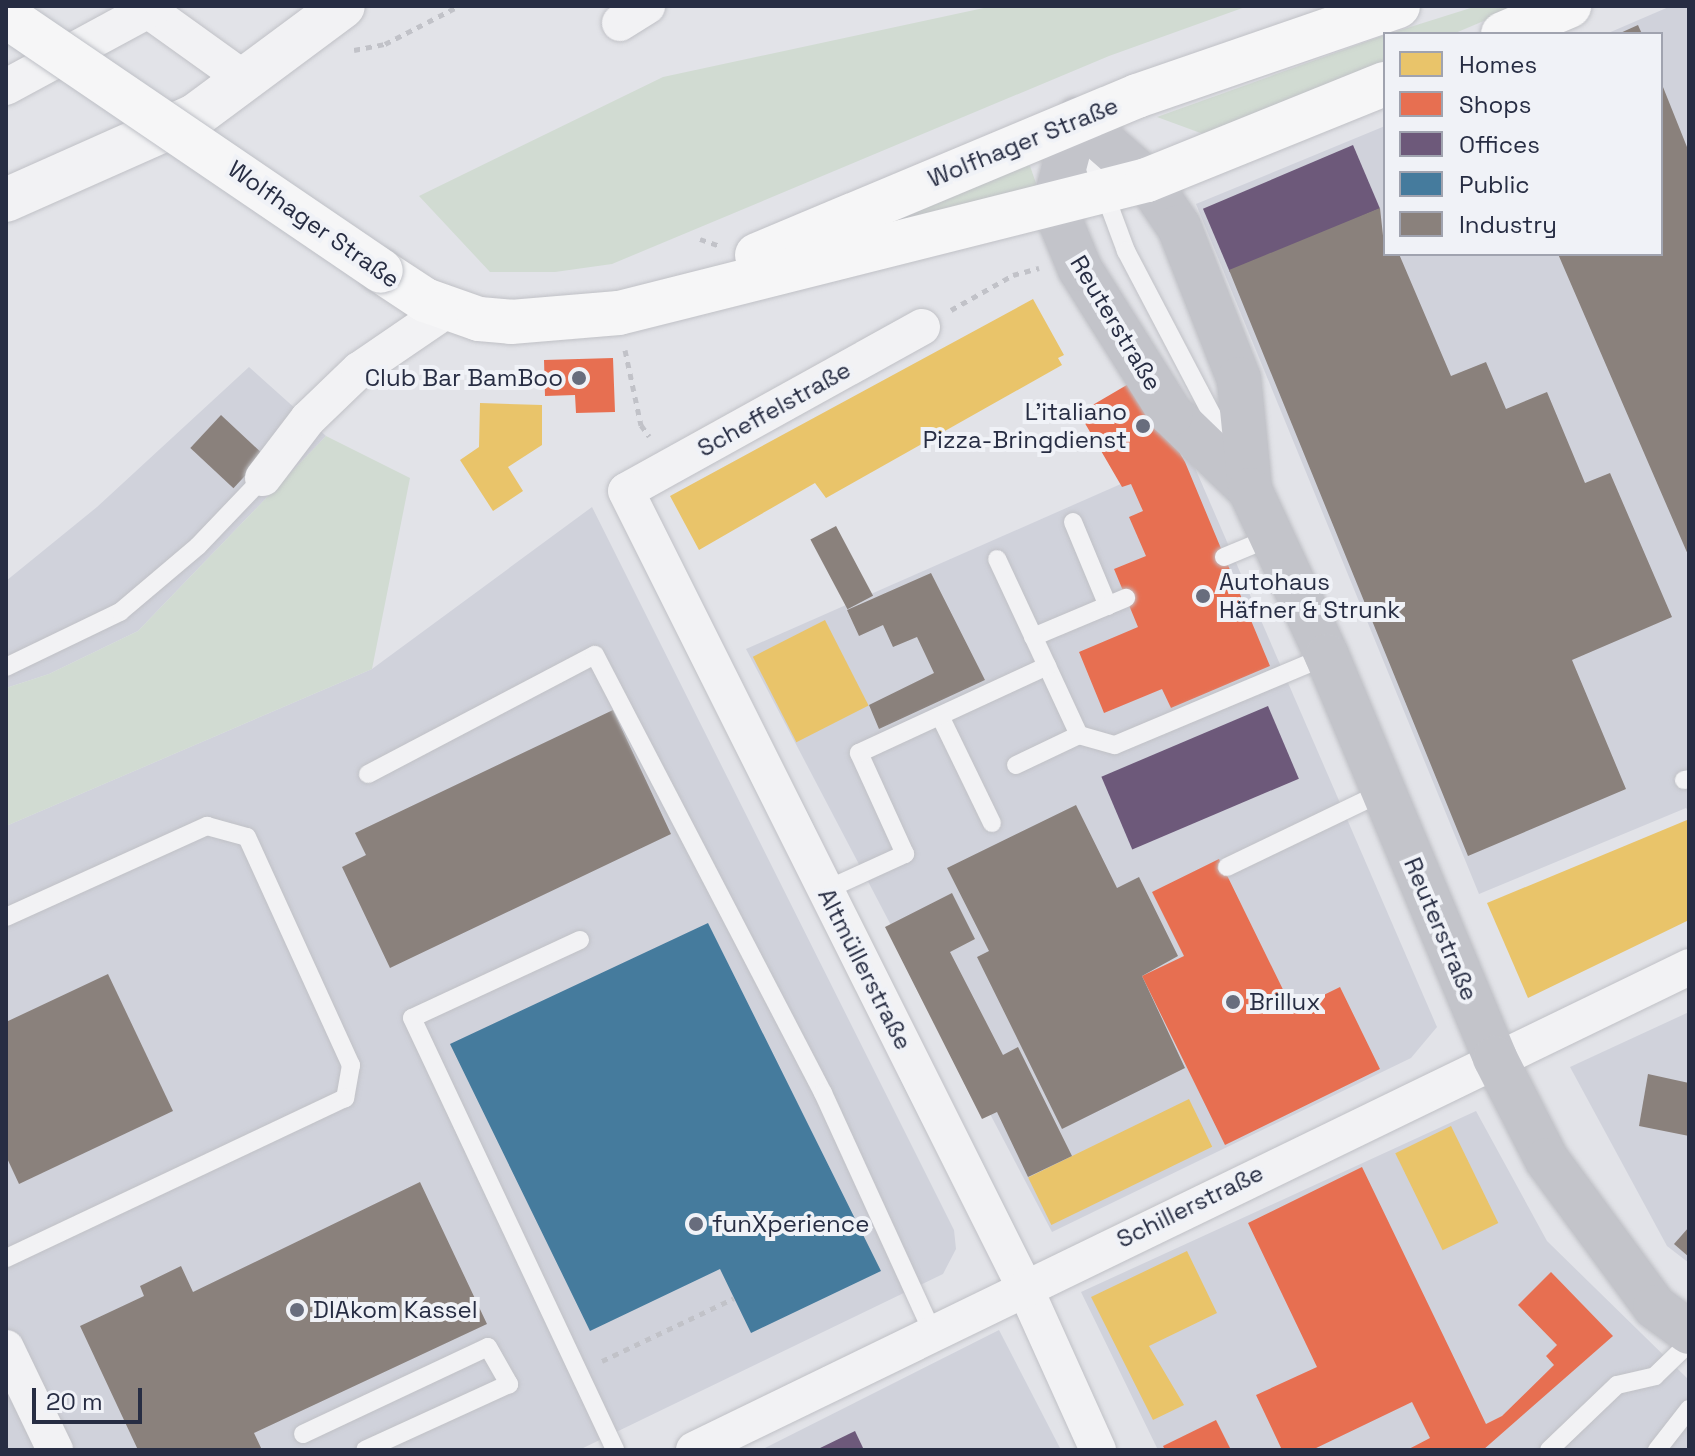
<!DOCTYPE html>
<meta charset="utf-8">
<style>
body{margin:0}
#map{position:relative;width:1695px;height:1456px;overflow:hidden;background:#e2e3e8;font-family:"Space Grotesk",sans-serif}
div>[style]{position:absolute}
.built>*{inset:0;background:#d0d2db}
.green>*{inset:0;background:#d1dbd2}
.homes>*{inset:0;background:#e9c46a;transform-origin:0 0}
.shops>*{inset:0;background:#e76f51}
.offices>*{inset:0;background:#6d597a;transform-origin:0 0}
.public>*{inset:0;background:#457b9d}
.industry>*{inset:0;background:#8a817c;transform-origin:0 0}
.path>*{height:5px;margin-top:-2.5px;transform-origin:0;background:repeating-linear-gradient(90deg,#c1c2c8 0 6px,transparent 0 12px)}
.roads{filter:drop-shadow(0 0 2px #c0c1c6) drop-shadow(0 0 2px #c0c1c6)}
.service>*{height:18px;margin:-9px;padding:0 9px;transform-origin:9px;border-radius:9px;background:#f2f2f4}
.minor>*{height:36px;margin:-18px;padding:0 18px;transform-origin:18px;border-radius:18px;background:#f2f2f4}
.tertiary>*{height:44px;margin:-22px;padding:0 22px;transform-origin:22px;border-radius:22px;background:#f2f2f4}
.secondary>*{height:44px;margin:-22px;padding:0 22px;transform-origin:22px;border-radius:22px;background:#c3c4ca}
.primary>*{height:44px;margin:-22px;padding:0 22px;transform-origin:22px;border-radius:22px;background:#f6f6f7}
.bridges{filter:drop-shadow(0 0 2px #bec0c6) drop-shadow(0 0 2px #bec0c6)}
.primary-bridge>*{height:44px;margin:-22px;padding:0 22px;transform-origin:22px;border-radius:22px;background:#f6f6f7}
.dots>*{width:22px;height:22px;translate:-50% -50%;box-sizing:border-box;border:4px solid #f0f2f7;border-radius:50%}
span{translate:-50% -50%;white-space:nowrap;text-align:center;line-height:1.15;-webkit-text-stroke:8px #f0f2f7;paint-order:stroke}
.street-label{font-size:24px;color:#272d43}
.poi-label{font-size:24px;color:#272d43}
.right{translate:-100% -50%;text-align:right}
.left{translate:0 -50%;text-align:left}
.frame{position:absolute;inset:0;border:8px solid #272d43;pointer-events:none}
.legend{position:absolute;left:1383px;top:32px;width:280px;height:224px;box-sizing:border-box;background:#f0f2f7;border:2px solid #a0a3af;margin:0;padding:10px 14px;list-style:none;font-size:24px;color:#272d43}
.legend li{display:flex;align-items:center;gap:16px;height:40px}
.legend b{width:40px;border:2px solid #a0a3af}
.scale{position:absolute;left:32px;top:1388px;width:110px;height:36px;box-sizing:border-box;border:4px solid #272d43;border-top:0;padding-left:10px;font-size:24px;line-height:28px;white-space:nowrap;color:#272d43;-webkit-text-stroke:6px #f0f2f7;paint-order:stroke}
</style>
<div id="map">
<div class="built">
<div style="clip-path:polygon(1671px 6px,1689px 6px,1689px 812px,1686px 808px,1479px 894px,1196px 204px,1385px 126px,1385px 254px,1661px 254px,1661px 34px,1606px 34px)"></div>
<div style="clip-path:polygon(249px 367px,326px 436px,138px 631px,49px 674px,6px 688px,6px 581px,97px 507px)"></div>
<div style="clip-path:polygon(1189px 454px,1437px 1027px,1411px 1058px,1052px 1232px,746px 649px)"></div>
<div style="clip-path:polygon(592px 507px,954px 1230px,956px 1249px,943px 1274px,579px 1450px,6px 1450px,6px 826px,372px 669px)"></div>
<div style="clip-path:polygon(1689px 1012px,1689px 1263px,1667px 1246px,1570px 1067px)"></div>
<div style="clip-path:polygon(1476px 1111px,1547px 1241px,1689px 1380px,1689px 1450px,1158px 1450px,1081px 1292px)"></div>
<div style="clip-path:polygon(999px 1330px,1061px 1450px,761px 1450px)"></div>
</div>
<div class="green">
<div style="clip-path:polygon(993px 6px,1248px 6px,1109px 56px,612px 264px,555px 272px,490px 272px,419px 196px,663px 77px)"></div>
<div style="clip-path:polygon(1477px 6px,1519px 6px,1453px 34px,1388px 34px)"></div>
<div style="clip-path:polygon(1385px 35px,1385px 63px,1206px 135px,1157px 117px)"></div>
<div style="clip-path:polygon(997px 163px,1030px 166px,1037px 186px,777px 259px)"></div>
<div style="clip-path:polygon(326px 436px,410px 478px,372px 669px,6px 826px,6px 688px,49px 674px,138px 631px)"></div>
</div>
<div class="homes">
<div style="clip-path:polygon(1033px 299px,1064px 355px,1058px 358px,1062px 365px,826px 498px,815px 483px,699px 550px,670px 496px)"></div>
<div style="clip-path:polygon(480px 403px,542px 405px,542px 445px,508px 467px,523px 491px,493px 511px,460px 460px,479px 447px)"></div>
<div style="left:825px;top:620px;width:96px;height:81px;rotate:63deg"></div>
<div style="clip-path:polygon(1687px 820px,1689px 920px,1528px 998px,1487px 903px)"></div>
<div style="left:1189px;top:1099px;width:53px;height:179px;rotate:64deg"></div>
<div style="left:1451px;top:1126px;width:108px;height:62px;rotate:64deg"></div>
<div style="clip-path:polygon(1187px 1251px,1217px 1313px,1149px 1346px,1184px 1405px,1153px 1420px,1091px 1297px)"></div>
</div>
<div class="shops">
<div style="clip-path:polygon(613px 358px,615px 412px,576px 413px,575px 395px,545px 396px,544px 360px)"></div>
<div style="clip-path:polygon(1137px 379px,1185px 462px,1270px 666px,1171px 708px,1162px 689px,1104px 713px,1079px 652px,1138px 627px,1114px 569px,1146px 556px,1129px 517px,1143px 511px,1131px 484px,1122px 487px,1079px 413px)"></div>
<div style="clip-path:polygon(1219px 859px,1293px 1010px,1340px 987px,1380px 1069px,1225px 1145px,1142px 976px,1184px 956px,1152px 892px)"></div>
<div style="clip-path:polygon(1362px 1167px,1486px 1424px,1502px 1416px,1554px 1365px,1546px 1356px,1557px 1345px,1518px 1305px,1551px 1272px,1613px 1336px,1483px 1450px,1407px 1450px,1430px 1438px,1412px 1402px,1312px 1450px,1282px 1450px,1256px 1395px,1317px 1367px,1248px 1223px)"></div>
<div style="clip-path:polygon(1216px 1420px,1231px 1450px,1165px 1450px,1163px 1446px)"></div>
</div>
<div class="offices">
<div style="left:1353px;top:145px;width:69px;height:163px;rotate:67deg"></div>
<div style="left:1268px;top:706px;width:79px;height:181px;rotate:67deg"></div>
<div style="clip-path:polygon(855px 1431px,864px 1450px,816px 1450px)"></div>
</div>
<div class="public">
<div style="clip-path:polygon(708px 923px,881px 1271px,751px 1333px,720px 1269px,590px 1331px,450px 1044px)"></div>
</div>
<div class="industry">
<div style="clip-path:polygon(1638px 25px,1642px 34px,1618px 34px)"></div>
<div style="clip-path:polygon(1661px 82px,1689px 152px,1689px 557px,1558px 254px,1661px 254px)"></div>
<div style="clip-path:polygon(1380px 208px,1385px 254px,1399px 254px,1451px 376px,1486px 362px,1506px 409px,1547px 392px,1585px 483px,1610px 473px,1672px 617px,1572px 660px,1626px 789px,1468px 856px,1229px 270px)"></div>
<div style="left:221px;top:415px;width:59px;height:45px;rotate:43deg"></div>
<div style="left:836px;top:526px;width:79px;height:29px;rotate:62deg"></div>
<div style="clip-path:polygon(931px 573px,985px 680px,879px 729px,869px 705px,934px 673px,917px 637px,893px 647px,883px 625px,859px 636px,847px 610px)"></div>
<div style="clip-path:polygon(613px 710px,671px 834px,390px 968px,342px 867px,366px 855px,355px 833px)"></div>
<div style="clip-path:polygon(1076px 805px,1117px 888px,1139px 877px,1178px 956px,1142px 976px,1185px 1068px,1062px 1129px,977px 957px,989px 951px,947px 868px)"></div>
<div style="clip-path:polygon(952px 893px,975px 939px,950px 952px,1003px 1055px,1018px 1047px,1072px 1156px,1028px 1177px,997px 1112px,982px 1119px,885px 927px)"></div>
<div style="clip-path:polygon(108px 974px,173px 1111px,19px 1184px,6px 1156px,6px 1022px)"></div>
<div style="clip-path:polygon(1648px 1074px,1689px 1083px,1689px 1136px,1639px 1126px)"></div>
<div style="clip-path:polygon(420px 1182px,487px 1324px,254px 1433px,262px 1450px,138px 1450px,80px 1326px,144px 1296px,140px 1286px,181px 1266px,193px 1292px)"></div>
<div style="clip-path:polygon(1689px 1227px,1689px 1257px,1674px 1244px)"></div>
</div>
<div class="path">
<div style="left:354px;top:50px;width:32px;rotate:-11deg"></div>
<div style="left:385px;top:44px;width:83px;rotate:-27.2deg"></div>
<div style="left:700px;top:239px;width:21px;rotate:19deg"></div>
<div style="left:951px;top:310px;width:71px;rotate:-29.4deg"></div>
<div style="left:1013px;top:275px;width:27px;rotate:-15deg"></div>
<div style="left:625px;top:350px;width:77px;rotate:78deg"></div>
<div style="left:641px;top:425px;width:14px;rotate:54deg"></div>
<div style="left:602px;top:1361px;width:146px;rotate:-25.5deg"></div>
</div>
<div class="roads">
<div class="service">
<div style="left:1084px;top:138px;width:121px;rotate:69.6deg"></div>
<div style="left:1126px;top:251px;width:226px;rotate:62.3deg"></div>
<div style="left:1073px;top:522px;width:91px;rotate:67.4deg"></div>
<div style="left:1224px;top:557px;width:52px;rotate:-22.6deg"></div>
<div style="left:1033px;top:637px;width:101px;rotate:-22.8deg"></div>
<div style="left:6px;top:667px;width:127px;rotate:-25.8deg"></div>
<div style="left:120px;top:612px;width:102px;rotate:-40.2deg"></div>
<div style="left:198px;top:546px;width:94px;rotate:-46.3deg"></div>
<div style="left:940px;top:716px;width:119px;rotate:64.1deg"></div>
<div style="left:1079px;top:735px;width:37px;rotate:16deg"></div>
<div style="left:1115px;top:745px;width:230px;rotate:-22.8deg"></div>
<div style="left:1016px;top:765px;width:70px;rotate:-25.5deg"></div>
<div style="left:1079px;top:735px;width:76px;rotate:-114.9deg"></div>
<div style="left:368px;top:774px;width:256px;rotate:-27.7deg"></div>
<div style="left:595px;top:655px;width:494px;rotate:62.5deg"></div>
<div style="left:823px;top:1093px;width:262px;rotate:65.4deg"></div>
<div style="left:1684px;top:780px;width:5px;rotate:-11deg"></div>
<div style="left:1227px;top:867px;width:173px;rotate:-25.7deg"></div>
<div style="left:826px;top:890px;width:87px;rotate:-24.5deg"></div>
<div style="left:905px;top:854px;width:111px;rotate:-114.5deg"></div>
<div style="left:859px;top:753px;width:207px;rotate:-24.8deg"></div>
<div style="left:1047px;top:666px;width:118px;rotate:-115deg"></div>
<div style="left:6px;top:917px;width:221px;rotate:-24.4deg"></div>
<div style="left:207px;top:826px;width:41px;rotate:15.4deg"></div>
<div style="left:247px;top:837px;width:251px;rotate:65.5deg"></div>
<div style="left:351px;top:1065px;width:34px;rotate:100deg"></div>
<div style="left:345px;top:1098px;width:375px;rotate:154.7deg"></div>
<div style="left:580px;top:940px;width:185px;rotate:155.1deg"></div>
<div style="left:412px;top:1018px;width:477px;rotate:64.8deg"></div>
<div style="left:303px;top:1434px;width:204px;rotate:-25.2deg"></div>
<div style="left:488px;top:1347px;width:43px;rotate:60.4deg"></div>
<div style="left:509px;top:1384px;width:158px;rotate:155.4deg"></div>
<div style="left:1549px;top:1450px;width:94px;rotate:-43.7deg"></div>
<div style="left:1617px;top:1385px;width:39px;rotate:-13deg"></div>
<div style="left:1655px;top:1376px;width:47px;rotate:-44.1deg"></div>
<div style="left:1657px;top:1450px;width:52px;rotate:-52deg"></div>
</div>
<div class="minor">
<div style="left:148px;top:10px;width:122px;rotate:35.6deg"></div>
<div style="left:620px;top:23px;width:32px;rotate:-32deg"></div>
<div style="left:6px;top:87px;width:170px;rotate:-28.4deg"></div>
<div style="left:922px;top:327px;width:338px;rotate:151deg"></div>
<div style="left:626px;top:491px;width:889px;rotate:63.41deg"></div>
<div style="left:1024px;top:1286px;width:180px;rotate:65.7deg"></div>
<div style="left:263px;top:478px;width:74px;rotate:-52.7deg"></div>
<div style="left:308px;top:419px;width:71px;rotate:-43.9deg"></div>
<div style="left:359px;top:370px;width:107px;rotate:-34.3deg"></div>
<div style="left:6px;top:1348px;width:113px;rotate:64.3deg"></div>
<div style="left:694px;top:1450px;width:1106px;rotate:-25.89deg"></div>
</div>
<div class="tertiary">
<div style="left:6px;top:200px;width:207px;rotate:-24deg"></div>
<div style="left:195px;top:116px;width:184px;rotate:-36.6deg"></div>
</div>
<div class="secondary">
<div style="left:1250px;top:490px;width:110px;rotate:-136.1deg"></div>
<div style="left:1171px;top:414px;width:171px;rotate:-122.1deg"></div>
<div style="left:1080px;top:269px;width:68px;rotate:-112.4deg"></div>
<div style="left:1054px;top:206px;width:90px;rotate:-75.2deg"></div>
<div style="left:1077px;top:119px;width:93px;rotate:41.1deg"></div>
<div style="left:1147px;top:180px;width:57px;rotate:55.8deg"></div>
<div style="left:1179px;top:227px;width:163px;rotate:68.5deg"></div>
<div style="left:1239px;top:379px;width:112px;rotate:84.3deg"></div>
<div style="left:1250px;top:490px;width:183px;rotate:65.1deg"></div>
<div style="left:1327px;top:656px;width:436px;rotate:67.3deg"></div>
<div style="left:1495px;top:1058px;width:114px;rotate:63deg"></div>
<div style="left:1547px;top:1160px;width:182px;rotate:53.7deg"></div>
<div style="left:1655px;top:1307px;width:42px;rotate:36.3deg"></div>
</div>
<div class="primary">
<div style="left:1503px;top:34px;width:72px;rotate:-23deg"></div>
<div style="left:757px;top:255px;width:412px;rotate:-22.7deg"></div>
<div style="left:1137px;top:96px;width:276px;rotate:-19deg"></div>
<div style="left:381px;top:271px;width:53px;rotate:33.4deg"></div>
<div style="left:425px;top:300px;width:57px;rotate:19.4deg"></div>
<div style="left:479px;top:319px;width:32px;rotate:5deg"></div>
<div style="left:511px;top:322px;width:108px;rotate:-4.8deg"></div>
<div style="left:619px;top:313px;width:544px;rotate:-14.14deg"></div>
<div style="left:1147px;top:180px;width:257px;rotate:-22deg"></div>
</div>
</div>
<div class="bridges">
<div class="primary-bridge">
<div style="left:6px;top:16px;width:453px;rotate:34.2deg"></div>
</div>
</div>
<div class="dots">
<div style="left:579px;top:378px;background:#686d7d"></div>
<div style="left:1143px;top:426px;background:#686d7d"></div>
<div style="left:1203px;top:596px;background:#686d7d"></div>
<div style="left:1233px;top:1002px;background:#686d7d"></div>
<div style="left:696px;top:1224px;background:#686d7d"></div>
<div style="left:297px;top:1310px;background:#686d7d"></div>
</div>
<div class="street-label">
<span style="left:1023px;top:142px;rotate:-22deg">Wolfhager Straße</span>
<span style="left:314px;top:224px;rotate:35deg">Wolfhager Straße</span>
<span style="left:1116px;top:323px;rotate:59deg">Reuterstraße</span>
<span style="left:774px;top:409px;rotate:-29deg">Scheffelstraße</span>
<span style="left:1441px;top:929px;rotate:67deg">Reuterstraße</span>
<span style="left:865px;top:969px;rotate:63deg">Altmüllerstraße</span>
<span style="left:1190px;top:1206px;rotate:-26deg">Schillerstraße</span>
</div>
<div class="poi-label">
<span class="right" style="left:563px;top:378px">Club Bar BamBoo</span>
<span class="right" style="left:1127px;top:426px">L'italiano<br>Pizza-Bringdienst</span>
<span class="left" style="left:1219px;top:596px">Autohaus<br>Häfner &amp; Strunk</span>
<span class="left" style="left:1249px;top:1002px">Brillux</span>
<span class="left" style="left:712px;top:1224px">funXperience</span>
<span class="left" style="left:313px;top:1310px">DIAkom Kassel</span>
</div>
<div class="frame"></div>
<ul class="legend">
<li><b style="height:22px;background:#e9c46a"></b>Homes</li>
<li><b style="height:22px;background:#e76f51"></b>Shops</li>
<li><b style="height:22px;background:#6d597a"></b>Offices</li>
<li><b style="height:22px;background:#457b9d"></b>Public</li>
<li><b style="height:22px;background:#8a817c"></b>Industry</li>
</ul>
<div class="scale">20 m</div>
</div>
